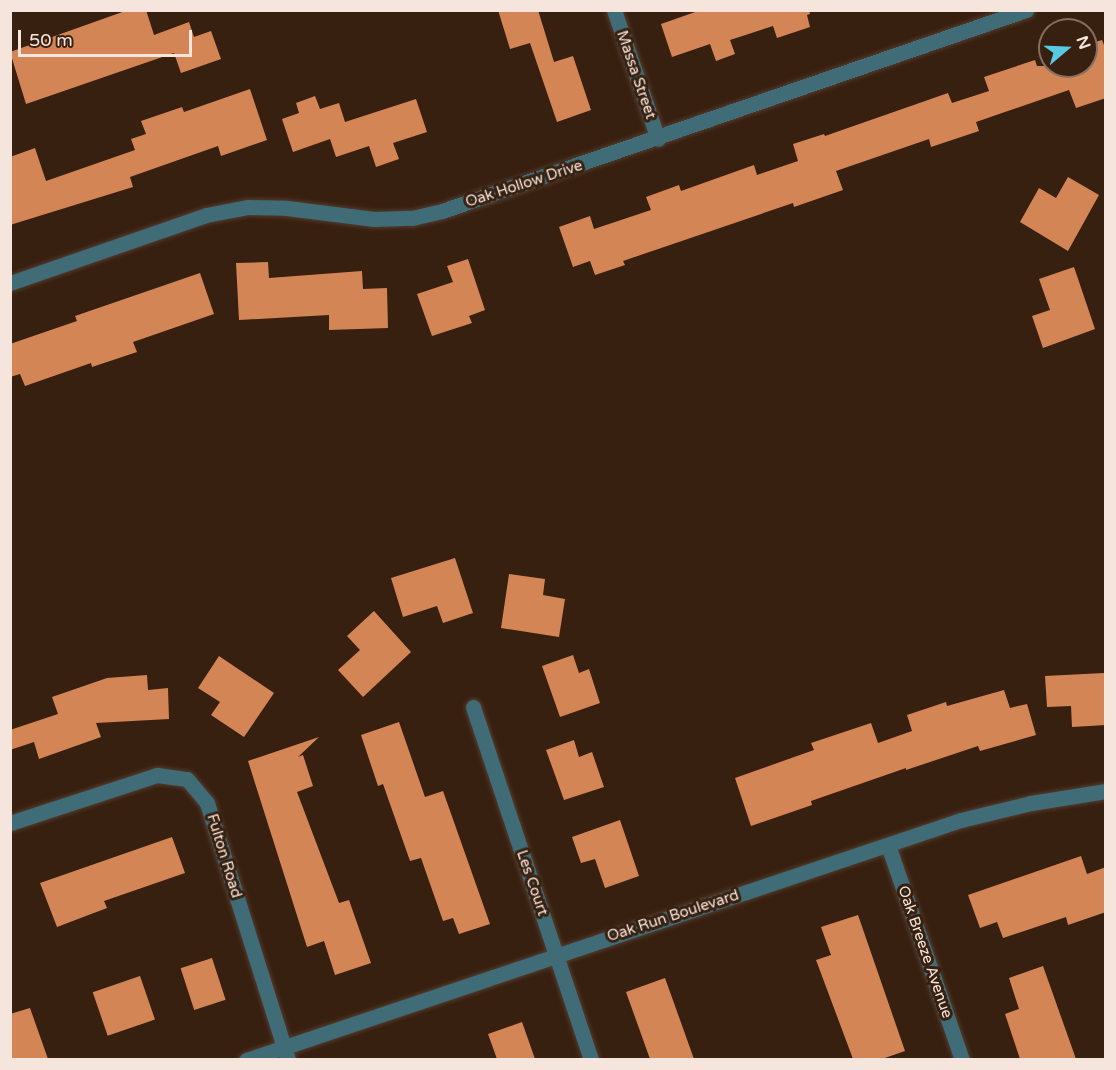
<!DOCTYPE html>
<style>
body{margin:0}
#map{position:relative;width:1116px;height:1070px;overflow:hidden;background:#382011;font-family:"Varela Round",sans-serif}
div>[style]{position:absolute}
.building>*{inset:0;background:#d48556;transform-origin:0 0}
.roads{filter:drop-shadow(0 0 2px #533c2d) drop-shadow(0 0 2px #533c2d)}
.minor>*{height:15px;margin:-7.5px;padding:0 7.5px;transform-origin:7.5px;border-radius:7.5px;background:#3f6c77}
.tertiary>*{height:15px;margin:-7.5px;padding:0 7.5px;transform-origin:7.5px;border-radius:7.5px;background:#3f6c77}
span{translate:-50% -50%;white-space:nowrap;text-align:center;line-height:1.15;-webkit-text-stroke:6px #382011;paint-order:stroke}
.street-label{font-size:15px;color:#f6e5dc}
.frame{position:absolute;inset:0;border:12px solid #f6e5dc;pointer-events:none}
.north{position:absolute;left:1038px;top:18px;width:60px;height:60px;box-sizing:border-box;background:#382011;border:2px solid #846f62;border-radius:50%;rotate:71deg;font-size:16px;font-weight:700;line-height:24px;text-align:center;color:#f6e5dc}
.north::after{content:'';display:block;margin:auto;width:21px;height:27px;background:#58c9e3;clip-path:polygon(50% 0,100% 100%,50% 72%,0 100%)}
.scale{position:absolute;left:18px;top:30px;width:174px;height:27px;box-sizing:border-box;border:3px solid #f6e5dc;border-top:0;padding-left:8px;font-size:18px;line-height:21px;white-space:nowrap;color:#f6e5dc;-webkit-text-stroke:4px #382011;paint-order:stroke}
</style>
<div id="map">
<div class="building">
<div style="clip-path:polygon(128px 10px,146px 10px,154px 35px,189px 22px,194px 37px,211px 31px,221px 59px,181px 73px,174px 53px,26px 104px,10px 52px)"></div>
<div style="clip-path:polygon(498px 10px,538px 10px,554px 62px,573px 56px,591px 110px,557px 122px,530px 43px,510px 49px)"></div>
<div style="clip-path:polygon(701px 10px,809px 10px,810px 14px,807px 15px,810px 27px,777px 38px,773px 26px,730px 40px,735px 54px,716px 61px,710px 44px,672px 57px,661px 24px)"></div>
<div style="clip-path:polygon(1102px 40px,1106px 50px,1106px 98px,1076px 108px,1069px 90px,976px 122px,979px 131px,931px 147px,929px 139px,836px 171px,843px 190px,794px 207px,793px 203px,623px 261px,625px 265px,595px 275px,590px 261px,573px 267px,559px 227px,590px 216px,594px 229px,651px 210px,646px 197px,679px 185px,681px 191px,754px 165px,757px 175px,798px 161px,793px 144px,824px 134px,825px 136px,948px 93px,952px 103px,989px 91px,984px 77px,1035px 60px,1037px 66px,1086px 66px,1086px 45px)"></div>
<div style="clip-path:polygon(250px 89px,267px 140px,221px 156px,218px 146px,130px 177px,133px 187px,10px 225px,10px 157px,35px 148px,46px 181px,135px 150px,131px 139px,146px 134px,141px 121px,182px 107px,184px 112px)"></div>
<div style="clip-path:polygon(315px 96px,320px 109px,339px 103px,345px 122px,416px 99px,427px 132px,393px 143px,399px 159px,376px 167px,369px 146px,336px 157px,330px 139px,293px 152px,282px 119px,299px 113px,296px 103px)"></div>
<div style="clip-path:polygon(1068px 177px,1099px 195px,1068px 251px,1020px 222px,1039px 188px,1056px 198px)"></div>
<div style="clip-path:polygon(468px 259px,485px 310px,469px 316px,472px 323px,432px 336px,417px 294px,453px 282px,447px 266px)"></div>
<div style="clip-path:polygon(268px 262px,269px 278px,362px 271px,363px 289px,387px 288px,388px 328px,329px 330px,329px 315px,239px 320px,236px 263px)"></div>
<div style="clip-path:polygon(1074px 267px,1095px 329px,1043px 348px,1032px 316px,1050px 310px,1039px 279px)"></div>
<div style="clip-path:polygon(200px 273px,214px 314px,133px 342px,137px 352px,92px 367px,91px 363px,25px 386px,20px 374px,10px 377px,10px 344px,77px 321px,75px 316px)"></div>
<div style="clip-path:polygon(455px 558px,473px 613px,443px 623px,437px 606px,403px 617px,391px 578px)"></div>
<div style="clip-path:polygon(509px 574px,545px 579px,543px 595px,565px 599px,559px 637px,501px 628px)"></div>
<div style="clip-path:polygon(374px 611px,411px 652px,363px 697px,338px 670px,360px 650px,347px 636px)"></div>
<div style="clip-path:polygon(573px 655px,579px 673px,589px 669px,600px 703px,560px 717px,542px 666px)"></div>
<div style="clip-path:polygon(219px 656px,274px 693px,244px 737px,211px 715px,220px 702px,198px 688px)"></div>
<div style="clip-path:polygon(1104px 673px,1106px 725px,1072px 727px,1071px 706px,1047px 707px,1045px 676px)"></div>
<div style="clip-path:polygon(147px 675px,148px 690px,168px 688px,169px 719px,96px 723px,101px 737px,39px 759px,34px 742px,10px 750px,10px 730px,58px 714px,52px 697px,107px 678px)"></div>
<div style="clip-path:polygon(1004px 690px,1010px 708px,1027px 704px,1036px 735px,980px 751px,978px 746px,906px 770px,906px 768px,811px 801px,812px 805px,751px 826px,735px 778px,814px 750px,811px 743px,871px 723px,878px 743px,912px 731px,907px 715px,946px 702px,947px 706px)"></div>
<div style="clip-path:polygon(399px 722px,425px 797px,443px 791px,490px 924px,459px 934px,453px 918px,443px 921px,421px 858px,410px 861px,383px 784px,378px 786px,361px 735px)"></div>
<div style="clip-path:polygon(319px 737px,298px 757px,303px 755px,313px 786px,297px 792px,339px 903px,349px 900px,371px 963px,335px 975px,324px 941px,307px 947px,248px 761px)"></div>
<div style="clip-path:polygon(574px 740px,579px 757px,592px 752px,604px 787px,564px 800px,546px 750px)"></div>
<div style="clip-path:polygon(620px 820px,639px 876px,605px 888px,595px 859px,581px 863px,572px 837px)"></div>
<div style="clip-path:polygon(172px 837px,185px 873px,104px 901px,107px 908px,57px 927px,40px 883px)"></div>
<div style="clip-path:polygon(1081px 856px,1087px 874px,1106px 867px,1106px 912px,1068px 925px,1066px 917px,1003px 938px,997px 922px,980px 928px,968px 895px)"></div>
<div style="clip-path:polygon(858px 915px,905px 1051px,882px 1059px,853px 1059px,816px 960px,831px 955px,821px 927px)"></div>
<div style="left:212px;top:958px;width:44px;height:33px;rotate:72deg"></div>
<div style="clip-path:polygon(1043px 966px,1076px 1059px,1020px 1059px,1005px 1014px,1019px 1009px,1009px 978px)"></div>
<div style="left:140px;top:976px;width:46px;height:50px;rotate:71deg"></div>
<div style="clip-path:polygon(665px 978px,694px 1059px,650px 1059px,626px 992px)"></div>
<div style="clip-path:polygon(30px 1008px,48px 1059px,10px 1059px,10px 1014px)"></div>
<div style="clip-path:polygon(522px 1022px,535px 1059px,497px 1059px,488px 1034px)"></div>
</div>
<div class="roads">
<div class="minor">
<div style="left:614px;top:10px;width:136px;rotate:71.2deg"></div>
<div style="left:10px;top:283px;width:207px;rotate:-19.1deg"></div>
<div style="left:206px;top:215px;width:43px;rotate:-10.8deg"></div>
<div style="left:248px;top:207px;width:39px;rotate:1deg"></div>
<div style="left:287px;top:208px;width:88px;rotate:7.2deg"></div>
<div style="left:374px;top:219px;width:38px;rotate:-2deg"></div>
<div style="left:412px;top:218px;width:31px;rotate:-13deg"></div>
<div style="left:442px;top:211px;width:618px;rotate:-18.99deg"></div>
<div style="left:473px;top:707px;width:372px;rotate:71.5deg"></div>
<div style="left:10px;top:823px;width:155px;rotate:-18.1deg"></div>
<div style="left:157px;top:775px;width:30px;rotate:8deg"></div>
<div style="left:187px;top:779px;width:31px;rotate:50deg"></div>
<div style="left:207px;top:803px;width:269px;rotate:72.5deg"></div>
<div style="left:888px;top:845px;width:227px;rotate:71deg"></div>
</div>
<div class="tertiary">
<div style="left:246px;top:1060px;width:754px;rotate:-18.56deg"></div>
<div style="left:961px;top:820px;width:72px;rotate:-13.7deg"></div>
<div style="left:1031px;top:803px;width:76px;rotate:-9.1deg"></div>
</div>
</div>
<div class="street-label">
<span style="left:636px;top:75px;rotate:71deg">Massa Street</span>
<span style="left:524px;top:184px;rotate:-18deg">Oak Hollow Drive</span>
<span style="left:224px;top:856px;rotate:73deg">Fulton Road</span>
<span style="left:532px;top:883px;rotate:71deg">Les Court</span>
<span style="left:673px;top:916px;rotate:-18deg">Oak Run Boulevard</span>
<span style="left:925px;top:952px;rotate:71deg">Oak Breeze Avenue</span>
</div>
<div class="frame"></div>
<div class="north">N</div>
<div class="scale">50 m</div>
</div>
